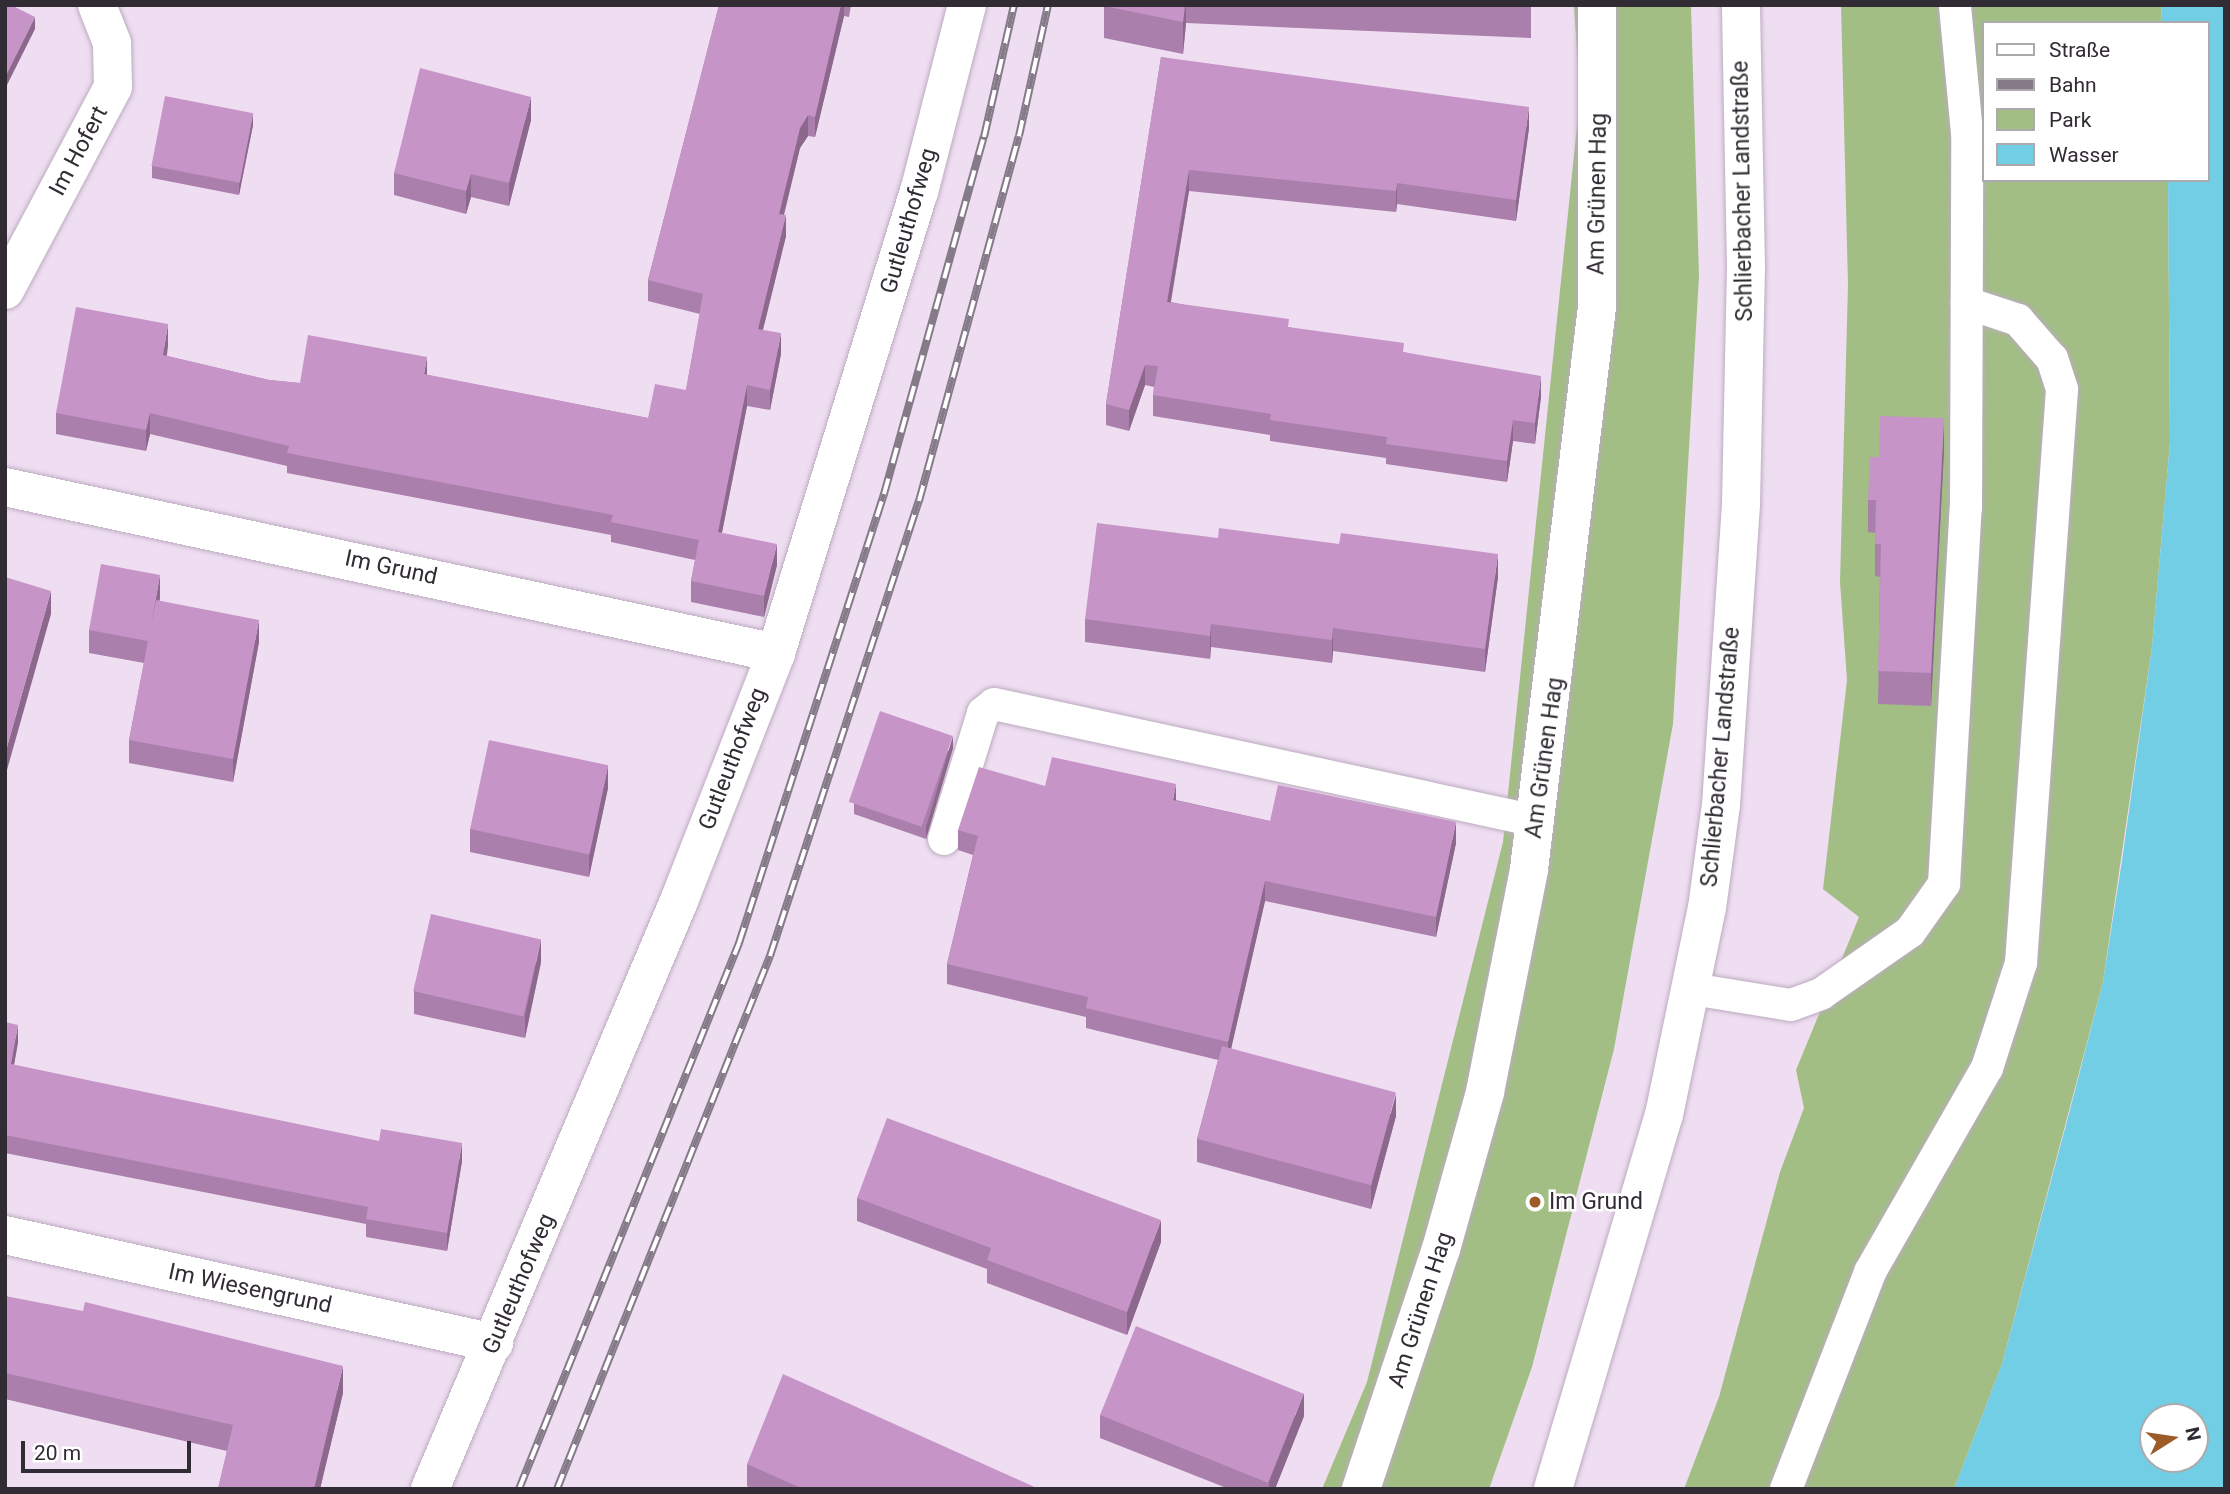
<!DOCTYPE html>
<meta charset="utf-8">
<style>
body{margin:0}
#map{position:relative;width:2230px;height:1494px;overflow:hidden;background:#efdef2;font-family:Roboto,sans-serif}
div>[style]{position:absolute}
.green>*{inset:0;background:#a2be85}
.water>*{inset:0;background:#72cee5}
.roads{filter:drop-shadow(0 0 2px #bcabbf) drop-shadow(0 0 2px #bcabbf)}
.lane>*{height:32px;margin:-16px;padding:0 16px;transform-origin:16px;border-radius:16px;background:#fff}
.street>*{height:38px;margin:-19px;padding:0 19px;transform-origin:19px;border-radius:19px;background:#fff}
.primary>*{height:38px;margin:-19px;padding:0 19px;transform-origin:19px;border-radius:19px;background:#fff}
.rail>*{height:8px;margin-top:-4px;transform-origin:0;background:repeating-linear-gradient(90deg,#fff 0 16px,#857a88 0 32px);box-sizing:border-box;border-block:2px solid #857a88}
.wall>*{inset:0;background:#ab7fac}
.shaded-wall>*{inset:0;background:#8b688c}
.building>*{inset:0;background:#c794c8;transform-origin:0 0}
.dots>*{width:19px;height:19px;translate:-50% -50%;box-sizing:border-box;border:4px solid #fff;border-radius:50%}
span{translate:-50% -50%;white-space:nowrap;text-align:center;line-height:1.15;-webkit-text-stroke:5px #fff;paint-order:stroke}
.street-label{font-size:23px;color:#312b33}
.poi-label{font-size:23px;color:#312b33}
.left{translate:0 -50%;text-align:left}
.frame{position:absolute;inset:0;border:7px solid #312b33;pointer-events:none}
.legend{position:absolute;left:1982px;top:21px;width:228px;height:161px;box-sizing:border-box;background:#fff;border:2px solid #adaaad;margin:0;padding:9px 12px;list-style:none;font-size:21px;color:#312b33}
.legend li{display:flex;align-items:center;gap:14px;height:35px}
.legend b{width:35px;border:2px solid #adaaad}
.north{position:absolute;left:2139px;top:1403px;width:70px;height:70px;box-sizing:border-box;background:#fff;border:2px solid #adaaad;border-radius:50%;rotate:78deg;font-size:19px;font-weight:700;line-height:28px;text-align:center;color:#312b33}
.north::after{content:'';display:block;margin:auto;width:24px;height:32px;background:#9c5b27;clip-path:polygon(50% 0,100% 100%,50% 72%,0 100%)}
.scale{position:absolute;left:21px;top:1441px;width:170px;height:32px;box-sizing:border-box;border:4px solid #312b33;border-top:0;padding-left:9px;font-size:21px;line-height:24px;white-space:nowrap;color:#312b33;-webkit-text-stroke:5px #fff;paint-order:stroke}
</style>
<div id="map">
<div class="green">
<div style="clip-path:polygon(1574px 5px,1691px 5px,1699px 276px,1673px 724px,1614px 1049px,1532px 1367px,1489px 1489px,1322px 1489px,1367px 1382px,1503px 842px,1580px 97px)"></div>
<div style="clip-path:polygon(1841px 5px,2161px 5px,2162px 23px,1983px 23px,1983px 180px,2168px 180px,2170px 442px,2152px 647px,2103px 982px,2002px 1364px,1954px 1489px,1684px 1489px,1719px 1397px,1780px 1172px,1804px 1108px,1796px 1070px,1859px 917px,1823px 889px,1847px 680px,1840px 582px,1848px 285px)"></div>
</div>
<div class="water">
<div style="clip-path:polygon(evenodd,2161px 5px,2225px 5px,2225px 1489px,1954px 1489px,2002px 1364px,2070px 1110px,2103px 982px,2122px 861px,2152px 647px,2170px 442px,2168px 180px,2207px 180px,2207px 23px,2162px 23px,2161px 5px,2153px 1417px,2195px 1417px,2195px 1459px,2153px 1459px,2153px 1417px)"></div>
</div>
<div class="roads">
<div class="lane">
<div style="left:944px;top:839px;width:132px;rotate:-72.8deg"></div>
<div style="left:983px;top:713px;width:14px;rotate:-39deg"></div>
<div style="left:994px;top:704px;width:554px;rotate:12.18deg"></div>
<div style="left:1692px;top:989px;width:100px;rotate:9.2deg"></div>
<div style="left:1791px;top:1005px;width:32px;rotate:-20deg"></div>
<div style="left:1821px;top:994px;width:108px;rotate:-34.9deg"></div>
<div style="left:1910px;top:932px;width:59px;rotate:-54.7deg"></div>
<div style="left:1944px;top:884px;width:377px;rotate:-86.7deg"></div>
<div style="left:1966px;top:508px;width:375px;rotate:-89.8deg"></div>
<div style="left:1967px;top:133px;width:129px;rotate:-95.4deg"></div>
<div style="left:1786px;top:1489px;width:233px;rotate:-68.8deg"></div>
<div style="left:1870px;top:1272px;width:235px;rotate:-60.2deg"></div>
<div style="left:1987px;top:1068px;width:110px;rotate:-72.1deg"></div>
<div style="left:2021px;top:963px;width:575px;rotate:-85.91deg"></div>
<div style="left:2062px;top:389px;width:32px;rotate:-108deg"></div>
<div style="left:2052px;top:359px;width:52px;rotate:-131.1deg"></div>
<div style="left:2018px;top:320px;width:54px;rotate:-161.6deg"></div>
</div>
<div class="street">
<div style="left:5px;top:290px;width:230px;rotate:-62deg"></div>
<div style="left:113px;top:87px;width:44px;rotate:-91.3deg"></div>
<div style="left:112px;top:43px;width:41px;rotate:-111.5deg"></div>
<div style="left:5px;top:487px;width:789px;rotate:12.15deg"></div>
<div style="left:5px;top:1235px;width:501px;rotate:12.45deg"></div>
<div style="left:430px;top:1489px;width:639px;rotate:-67.05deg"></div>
<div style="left:679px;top:901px;width:266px;rotate:-68.6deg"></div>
<div style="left:776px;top:653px;width:483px;rotate:-72.8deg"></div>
<div style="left:919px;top:192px;width:193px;rotate:-75.6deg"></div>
<div style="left:1361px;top:1489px;width:253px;rotate:-71.6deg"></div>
<div style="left:1441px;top:1249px;width:163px;rotate:-74.3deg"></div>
<div style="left:1485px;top:1092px;width:227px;rotate:-78.8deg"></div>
<div style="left:1529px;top:869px;width:566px;rotate:-83.1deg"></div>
<div style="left:1597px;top:307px;width:302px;rotate:-90deg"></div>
</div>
<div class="primary">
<div style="left:1553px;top:1489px;width:390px;rotate:-73.5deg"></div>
<div style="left:1664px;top:1115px;width:211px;rotate:-78.3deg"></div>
<div style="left:1707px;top:908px;width:104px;rotate:-82.3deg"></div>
<div style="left:1721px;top:805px;width:302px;rotate:-86.2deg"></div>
<div style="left:1741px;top:504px;width:236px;rotate:-88.8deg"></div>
<div style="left:1746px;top:268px;width:263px;rotate:-91.1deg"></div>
</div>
</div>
<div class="rail">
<div style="left:519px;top:1489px;width:589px;rotate:-68.05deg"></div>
<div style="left:739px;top:943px;width:472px;rotate:-72.1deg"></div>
<div style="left:884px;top:494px;width:371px;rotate:-74.4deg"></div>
<div style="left:984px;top:137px;width:135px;rotate:-77.2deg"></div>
<div style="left:557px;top:1489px;width:574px;rotate:-68.22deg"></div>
<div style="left:770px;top:956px;width:479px;rotate:-71.9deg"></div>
<div style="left:919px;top:501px;width:378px;rotate:-74.7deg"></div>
<div style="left:1019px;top:136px;width:134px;rotate:-77.5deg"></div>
</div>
<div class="wall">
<div style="clip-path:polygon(719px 5px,851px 5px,849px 17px,844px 16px,815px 137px,808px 136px,800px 148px,784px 215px,786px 236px,763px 330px,781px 354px,770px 410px,747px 406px,722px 533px,777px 565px,764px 617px,691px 602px,691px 581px,695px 560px,611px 542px,611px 535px,287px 473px,287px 466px,150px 434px,146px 451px,56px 434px,56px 413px,168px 345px,167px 356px,269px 380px,300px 383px,427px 375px,648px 418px,686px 390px,700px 314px,648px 301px,648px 280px)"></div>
<div style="clip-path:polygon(1104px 5px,1531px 6px,1531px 38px,1186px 23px,1183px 54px,1104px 38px)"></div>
<div style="clip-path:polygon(1161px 57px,1529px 128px,1516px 221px,1397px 204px,1396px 212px,1189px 191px,1171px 302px,1404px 352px,1541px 397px,1535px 444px,1513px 441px,1507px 482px,1386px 464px,1386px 458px,1270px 441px,1270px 435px,1153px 416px,1153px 395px,1154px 387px,1145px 385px,1129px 431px,1106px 425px,1106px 404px)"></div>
<div style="clip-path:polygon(531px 120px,509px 206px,471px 197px,466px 214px,394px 195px,394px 173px)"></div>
<div style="clip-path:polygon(253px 125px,239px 195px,152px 178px,152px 166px)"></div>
<div style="clip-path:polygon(1944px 450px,1931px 706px,1878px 704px,1880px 577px,1875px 576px,1875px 533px,1868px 532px,1868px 500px,1879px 457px)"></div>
<div style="clip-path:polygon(1498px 577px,1485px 672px,1333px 651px,1332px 663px,1211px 647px,1210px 659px,1085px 642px,1085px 619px)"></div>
<div style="clip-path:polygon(160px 598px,159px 601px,259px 642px,233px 782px,129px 763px,129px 740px,144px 663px,89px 653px,89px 630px)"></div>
<div style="clip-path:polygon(953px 748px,926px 839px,854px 814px,854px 803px)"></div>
<div style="clip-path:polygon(1045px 786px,1176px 800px,1270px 821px,1456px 843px,1436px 937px,1265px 901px,1231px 1049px,1396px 1116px,1371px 1209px,1197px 1162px,1197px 1139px,1218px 1060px,1086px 1028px,1086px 1017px,947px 984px,947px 964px,973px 855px,958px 850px,958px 830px)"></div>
<div style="clip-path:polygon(608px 788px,589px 877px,470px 852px,470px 829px)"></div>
<div style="clip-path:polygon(541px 962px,525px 1038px,414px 1014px,414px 991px)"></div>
<div style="clip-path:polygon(5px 1022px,18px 1042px,14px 1065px,462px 1161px,447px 1251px,366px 1237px,366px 1224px,5px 1153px)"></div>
<div style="clip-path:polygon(857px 1198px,1161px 1242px,1127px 1335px,987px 1283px,987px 1269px,857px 1221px)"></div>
<div style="clip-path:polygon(5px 1296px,343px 1393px,320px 1489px,218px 1489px,227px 1451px,5px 1399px)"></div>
<div style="clip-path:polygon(1100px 1415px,1304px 1416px,1275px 1489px,1229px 1489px,1100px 1438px)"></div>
<div style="clip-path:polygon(747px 1464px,1039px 1489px,752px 1489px,747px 1486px)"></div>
</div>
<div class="shaded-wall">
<div style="clip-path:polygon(841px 5px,844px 5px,844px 16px,815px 137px,815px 117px)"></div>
<div style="clip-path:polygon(1185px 5px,1186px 5px,1186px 23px,1183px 54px,1183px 22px)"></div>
<div style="clip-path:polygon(35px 17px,35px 29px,5px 89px,5px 77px)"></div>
<div style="clip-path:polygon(531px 97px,531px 120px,509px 206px,509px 183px)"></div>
<div style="clip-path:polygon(1529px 107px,1529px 128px,1516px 221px,1516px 200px)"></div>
<div style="clip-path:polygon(253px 113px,253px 125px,239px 195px,239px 183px)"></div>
<div style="clip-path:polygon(808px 115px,808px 136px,800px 148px,779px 234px,779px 214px,800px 128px)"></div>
<div style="clip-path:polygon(1189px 170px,1189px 191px,1167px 323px,1167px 302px)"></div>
<div style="clip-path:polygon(471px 174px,471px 197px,466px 214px,466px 191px)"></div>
<div style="clip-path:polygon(1397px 183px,1397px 204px,1396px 212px,1396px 191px)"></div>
<div style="clip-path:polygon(786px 215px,786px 236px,758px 349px,758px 329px)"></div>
<div style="clip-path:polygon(168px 324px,168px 345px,163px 375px,163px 355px)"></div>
<div style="clip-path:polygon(781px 333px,781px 354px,770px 410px,770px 390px)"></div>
<div style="clip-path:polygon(427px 357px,427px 377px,424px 374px)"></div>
<div style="clip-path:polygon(1145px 365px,1145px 385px,1129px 431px,1129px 410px)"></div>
<div style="clip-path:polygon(1541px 376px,1541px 397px,1535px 444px,1535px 423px)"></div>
<div style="clip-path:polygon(747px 385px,747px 406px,718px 552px,718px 532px)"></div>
<div style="clip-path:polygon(150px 413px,150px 434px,146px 451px,146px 430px)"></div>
<div style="clip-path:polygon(1944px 418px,1944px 450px,1931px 706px,1931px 673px)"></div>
<div style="clip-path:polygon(1513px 420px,1513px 441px,1507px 482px,1507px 461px)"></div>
<div style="clip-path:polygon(777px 544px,777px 565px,764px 617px,764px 596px)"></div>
<div style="clip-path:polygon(1498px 554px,1498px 577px,1485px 672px,1485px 649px)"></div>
<div style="clip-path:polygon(160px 575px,160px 598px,151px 648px,151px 625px)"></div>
<div style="clip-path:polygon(51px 591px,51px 614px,5px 777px,5px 754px)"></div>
<div style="clip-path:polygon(259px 620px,259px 642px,233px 782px,233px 759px)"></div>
<div style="clip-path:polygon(1211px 624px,1211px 647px,1210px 659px,1210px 636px)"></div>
<div style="clip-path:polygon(1333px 628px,1333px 651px,1332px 663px,1332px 640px)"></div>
<div style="clip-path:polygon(953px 736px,953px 748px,926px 839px,926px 827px)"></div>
<div style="clip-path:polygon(608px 765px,608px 788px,589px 877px,589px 854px)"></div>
<div style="clip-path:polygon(1176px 784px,1176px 804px,1173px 800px)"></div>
<div style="clip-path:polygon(1456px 822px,1456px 843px,1436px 937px,1436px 917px)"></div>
<div style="clip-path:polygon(1265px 881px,1265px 901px,1228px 1062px,1228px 1042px)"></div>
<div style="clip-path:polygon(541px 939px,541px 962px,525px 1038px,525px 1015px)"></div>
<div style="clip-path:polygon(18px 1025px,18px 1042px,11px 1082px,11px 1064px)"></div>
<div style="clip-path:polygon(1396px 1094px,1396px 1116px,1371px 1209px,1371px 1186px)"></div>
<div style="clip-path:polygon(462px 1143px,462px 1161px,447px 1251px,447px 1233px)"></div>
<div style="clip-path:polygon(1161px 1220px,1161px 1242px,1127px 1335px,1127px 1312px)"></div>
<div style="clip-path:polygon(343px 1366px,343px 1393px,320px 1489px,314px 1489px)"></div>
<div style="clip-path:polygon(1304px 1393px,1304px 1416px,1275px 1489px,1269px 1489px,1269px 1482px)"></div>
</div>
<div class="building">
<div style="clip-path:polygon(5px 5px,11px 5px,35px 17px,5px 77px)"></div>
<div style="clip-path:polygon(719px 5px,841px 5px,815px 117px,808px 115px,800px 128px,779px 214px,786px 215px,758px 329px,781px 333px,770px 390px,747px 385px,718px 532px,777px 544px,764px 596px,691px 581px,699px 540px,611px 522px,613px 515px,287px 453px,289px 446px,150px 413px,146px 430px,56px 413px,76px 307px,168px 324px,163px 355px,269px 380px,300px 383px,308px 335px,427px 357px,424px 374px,648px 418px,655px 384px,686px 390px,703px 294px,648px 280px)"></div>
<div style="clip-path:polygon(1104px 5px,1185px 5px,1183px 22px,1104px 6px)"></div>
<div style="clip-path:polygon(1161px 57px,1529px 107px,1516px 200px,1397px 183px,1396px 191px,1189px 170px,1167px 302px,1289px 319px,1288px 327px,1404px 343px,1403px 352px,1541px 376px,1535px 423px,1513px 420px,1507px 461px,1386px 444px,1387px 437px,1270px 420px,1271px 414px,1153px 395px,1158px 366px,1145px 365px,1129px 410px,1106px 404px)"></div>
<div style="clip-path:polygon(420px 68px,531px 97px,509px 183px,471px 174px,466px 191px,394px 173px)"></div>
<div style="left:165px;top:96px;width:90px;height:71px;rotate:11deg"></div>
<div style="clip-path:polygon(1880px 416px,1944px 418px,1931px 673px,1878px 671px,1881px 544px,1875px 544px,1876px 500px,1868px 500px,1870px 457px,1879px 457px)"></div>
<div style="clip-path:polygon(1097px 523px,1218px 538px,1219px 528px,1339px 544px,1341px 533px,1498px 554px,1485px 649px,1333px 628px,1332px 640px,1211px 624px,1210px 636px,1085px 619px)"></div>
<div style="clip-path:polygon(101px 564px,160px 575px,151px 625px,156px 600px,259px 620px,233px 759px,129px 740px,148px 641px,89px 630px)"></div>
<div style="clip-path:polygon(5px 577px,51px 591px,5px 754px)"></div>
<div style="left:880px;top:711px;width:77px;height:96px;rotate:19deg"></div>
<div style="left:489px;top:740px;width:122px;height:91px;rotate:12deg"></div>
<div style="clip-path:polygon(1052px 757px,1176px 784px,1173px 800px,1270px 821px,1278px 785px,1456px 822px,1436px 917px,1265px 881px,1228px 1042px,1086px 1008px,1088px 997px,947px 964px,978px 836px,958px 830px,979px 767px,1045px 786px)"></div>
<div style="left:431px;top:914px;width:113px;height:79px;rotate:13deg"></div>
<div style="clip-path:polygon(5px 1022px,18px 1025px,11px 1064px,379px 1141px,381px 1129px,462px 1143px,447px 1233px,366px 1219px,368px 1207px,5px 1135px)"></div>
<div style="left:1222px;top:1046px;width:180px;height:96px;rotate:15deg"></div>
<div style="clip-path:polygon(887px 1118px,1161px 1220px,1127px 1312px,987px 1260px,991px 1248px,857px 1198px)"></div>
<div style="clip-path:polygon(5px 1296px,83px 1311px,85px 1302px,343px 1366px,314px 1489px,218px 1489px,233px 1425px,5px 1373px)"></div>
<div style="left:1136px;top:1326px;width:181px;height:96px;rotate:22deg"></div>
<div style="clip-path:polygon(783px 1374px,1039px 1489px,803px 1489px,747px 1464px)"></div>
</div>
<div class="dots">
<div style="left:1535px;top:1202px;background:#9c5b27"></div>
</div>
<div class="street-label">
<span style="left:79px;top:151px;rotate:-62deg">Im Hofert</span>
<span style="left:1743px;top:191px;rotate:-91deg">Schlierbacher Landstraße</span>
<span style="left:1598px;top:194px;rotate:-89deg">Am Grünen Hag</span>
<span style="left:909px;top:221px;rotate:-74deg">Gutleuthofweg</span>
<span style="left:391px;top:568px;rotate:12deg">Im Grund</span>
<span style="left:1721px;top:757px;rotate:-85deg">Schlierbacher Landstraße</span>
<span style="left:1545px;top:758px;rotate:-82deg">Am Grünen Hag</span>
<span style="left:733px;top:759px;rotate:-69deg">Gutleuthofweg</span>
<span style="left:519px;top:1284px;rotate:-67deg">Gutleuthofweg</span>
<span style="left:250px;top:1289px;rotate:12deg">Im Wiesengrund</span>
<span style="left:1421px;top:1310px;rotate:-72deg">Am Grünen Hag</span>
</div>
<div class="poi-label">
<span class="left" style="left:1549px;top:1202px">Im Grund</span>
</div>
<div class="frame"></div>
<ul class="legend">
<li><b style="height:9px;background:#fff"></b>Straße</li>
<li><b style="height:9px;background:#857a88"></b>Bahn</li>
<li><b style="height:19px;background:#a2be85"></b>Park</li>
<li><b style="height:19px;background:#72cee5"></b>Wasser</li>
</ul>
<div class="north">N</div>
<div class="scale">20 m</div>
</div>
